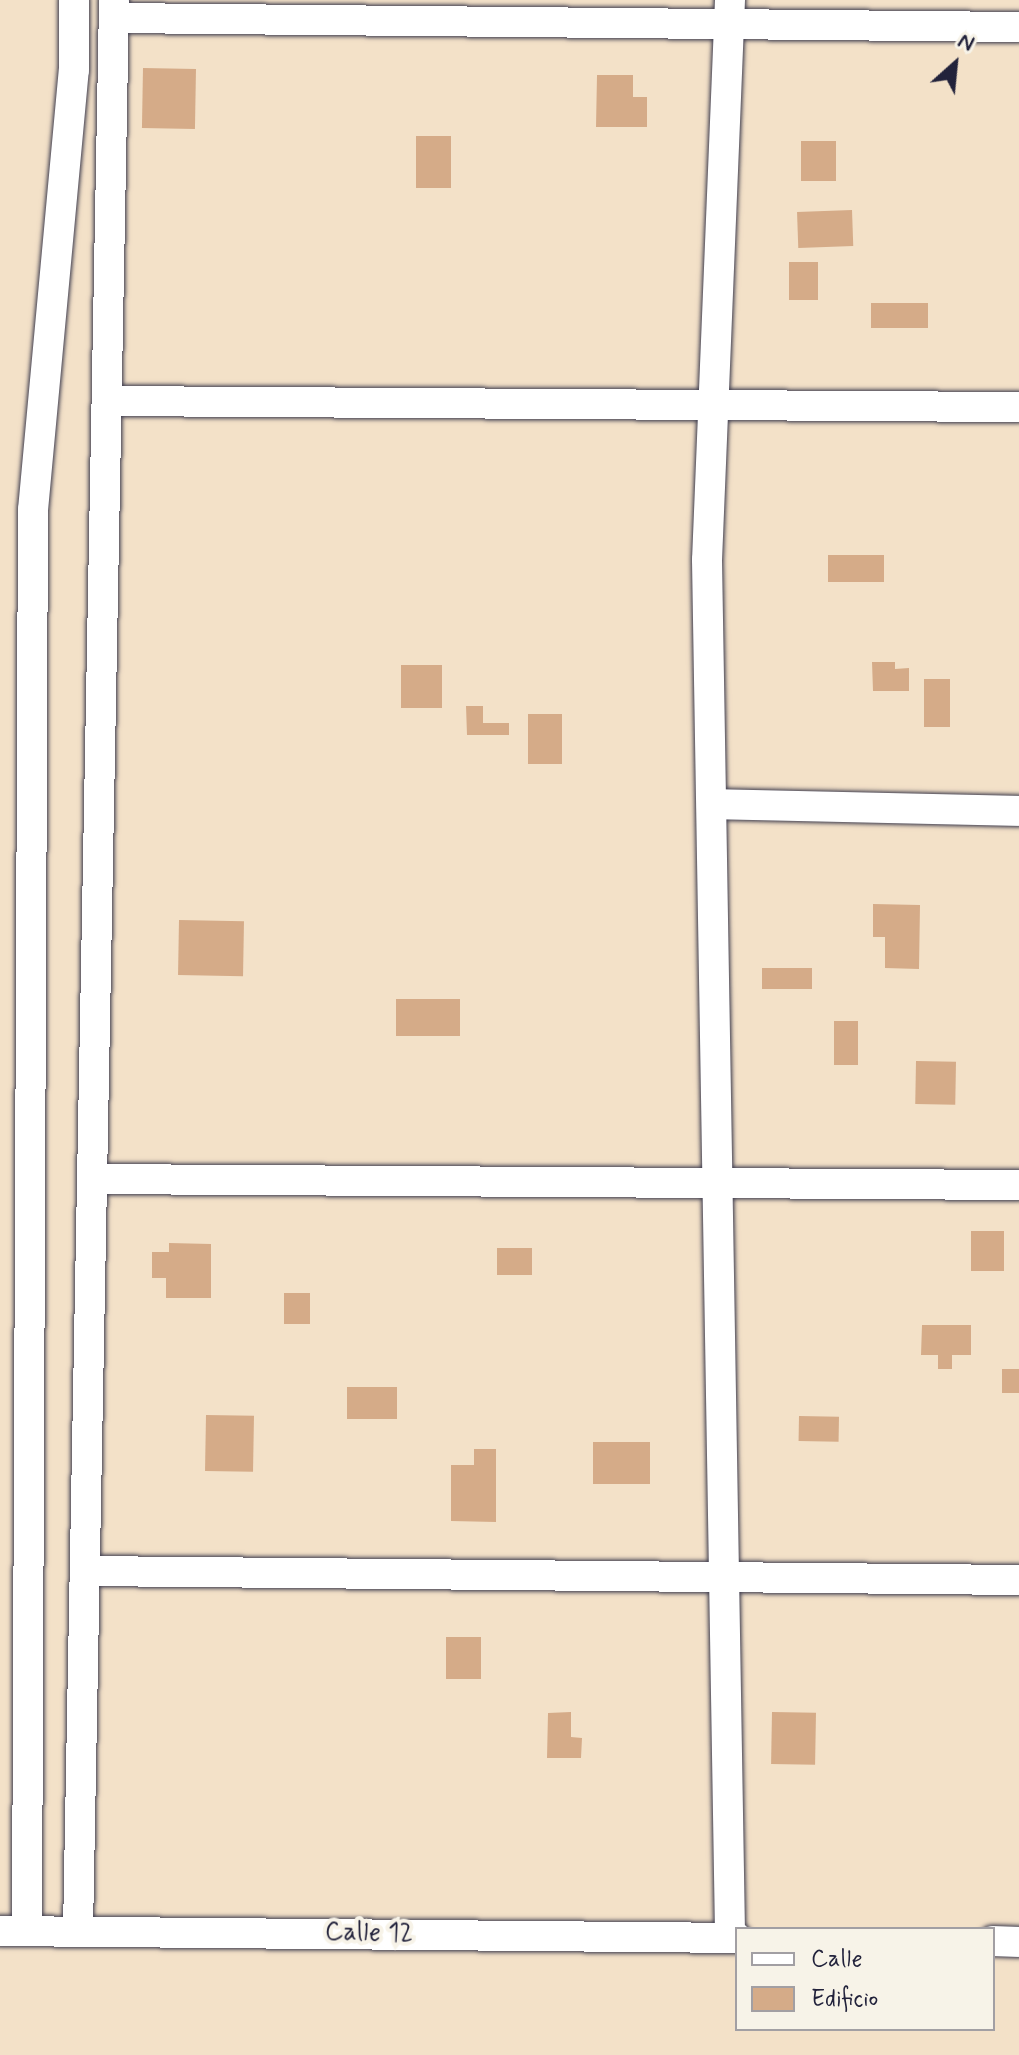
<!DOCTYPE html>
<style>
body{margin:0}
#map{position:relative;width:1019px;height:2055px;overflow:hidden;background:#f3e1c8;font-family:Mynerve,sans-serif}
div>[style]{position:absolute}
.building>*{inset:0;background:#d5ab88;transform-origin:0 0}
.roads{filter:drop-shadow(0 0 2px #413f50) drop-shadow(0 0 2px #413f50)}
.minor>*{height:30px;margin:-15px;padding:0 15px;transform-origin:15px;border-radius:15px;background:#fff}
span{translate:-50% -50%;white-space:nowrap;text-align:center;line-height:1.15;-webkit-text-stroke:8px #f7f3e8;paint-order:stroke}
.street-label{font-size:26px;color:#22223b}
.legend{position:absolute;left:735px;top:1927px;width:260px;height:104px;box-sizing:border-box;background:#f7f3e8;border:2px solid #a29fa3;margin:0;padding:10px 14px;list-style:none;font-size:24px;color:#22223b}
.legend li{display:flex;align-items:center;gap:16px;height:40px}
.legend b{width:40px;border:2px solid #a29fa3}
.north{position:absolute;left:915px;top:24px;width:80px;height:80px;-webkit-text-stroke:6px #f7f3e8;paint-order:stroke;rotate:27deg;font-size:22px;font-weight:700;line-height:32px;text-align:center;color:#22223b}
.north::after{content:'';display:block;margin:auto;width:28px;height:36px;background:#22223b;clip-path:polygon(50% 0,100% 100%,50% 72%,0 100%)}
</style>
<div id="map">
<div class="building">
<div style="left:143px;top:68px;width:53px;height:60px;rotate:1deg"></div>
<div style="clip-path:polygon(597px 75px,633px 75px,633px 97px,647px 97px,647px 127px,596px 127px)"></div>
<div style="left:416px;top:136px;width:35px;height:52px"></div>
<div style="left:801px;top:141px;width:35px;height:40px"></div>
<div style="left:852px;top:210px;width:36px;height:55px;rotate:88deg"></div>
<div style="left:789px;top:262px;width:29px;height:38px"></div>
<div style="left:871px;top:303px;width:57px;height:25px"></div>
<div style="left:828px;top:555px;width:56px;height:27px"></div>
<div style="clip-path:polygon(872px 662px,895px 662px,895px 669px,909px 668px,909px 691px,873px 691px)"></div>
<div style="left:401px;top:665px;width:41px;height:43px"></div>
<div style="left:924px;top:679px;width:26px;height:48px"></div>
<div style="clip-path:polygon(466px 706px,483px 706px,483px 723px,509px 723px,509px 735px,467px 735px)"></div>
<div style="left:528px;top:714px;width:34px;height:50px"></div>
<div style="clip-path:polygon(873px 904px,920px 905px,919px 969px,885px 968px,885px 937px,873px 937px)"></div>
<div style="left:179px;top:920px;width:65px;height:55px;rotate:1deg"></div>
<div style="left:762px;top:968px;width:50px;height:21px"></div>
<div style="left:396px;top:999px;width:64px;height:37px"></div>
<div style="left:834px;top:1021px;width:24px;height:44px"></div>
<div style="left:916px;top:1061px;width:40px;height:43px;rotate:1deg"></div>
<div style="left:971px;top:1231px;width:33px;height:40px"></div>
<div style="clip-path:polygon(169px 1243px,211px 1244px,211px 1298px,166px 1298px,166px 1278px,152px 1278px,152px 1252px,169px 1252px)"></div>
<div style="left:497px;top:1248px;width:35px;height:27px"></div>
<div style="left:284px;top:1293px;width:26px;height:31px"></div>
<div style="clip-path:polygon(922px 1325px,971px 1325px,971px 1355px,952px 1355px,952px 1369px,938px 1369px,938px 1355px,921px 1355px)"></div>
<div style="left:1002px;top:1369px;width:17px;height:24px"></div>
<div style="left:347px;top:1387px;width:50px;height:32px"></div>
<div style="left:206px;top:1415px;width:48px;height:56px;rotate:1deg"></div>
<div style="left:799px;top:1416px;width:40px;height:25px;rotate:1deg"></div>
<div style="left:593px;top:1442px;width:57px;height:42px"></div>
<div style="clip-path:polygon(474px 1449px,496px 1449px,496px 1522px,451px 1521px,451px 1465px,474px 1465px)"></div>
<div style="left:446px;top:1637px;width:35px;height:42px"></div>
<div style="clip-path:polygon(571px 1712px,571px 1737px,582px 1738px,581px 1758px,547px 1758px,548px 1713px)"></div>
<div style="left:772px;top:1712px;width:44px;height:52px;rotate:1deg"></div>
</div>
<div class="roads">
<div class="minor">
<div style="left:730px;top:0;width:560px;rotate:92.35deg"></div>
<div style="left:707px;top:560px;width:1378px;rotate:89.04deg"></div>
<div style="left:114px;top:18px;width:905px;rotate:0.57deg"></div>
<div style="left:107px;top:401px;width:912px;rotate:0.38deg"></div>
<div style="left:712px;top:804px;width:307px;rotate:1.3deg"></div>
<div style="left:92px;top:1179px;width:927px;rotate:0.37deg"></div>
<div style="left:85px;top:1571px;width:934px;rotate:0.55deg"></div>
<div style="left:0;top:1931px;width:737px;rotate:0.54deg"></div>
<div style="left:27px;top:1931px;width:1421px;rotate:-89.76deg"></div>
<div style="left:33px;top:510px;width:442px;rotate:-84.7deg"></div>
<div style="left:74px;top:70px;width:70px;rotate:-90deg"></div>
<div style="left:78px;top:1931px;width:1931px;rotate:-88.93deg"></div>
<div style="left:993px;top:1941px;width:26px;rotate:2deg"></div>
</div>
</div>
<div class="street-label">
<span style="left:369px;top:1934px;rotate:1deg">Calle 12</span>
</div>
<ul class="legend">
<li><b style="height:10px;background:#fff"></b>Calle</li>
<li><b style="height:22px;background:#d5ab88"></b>Edificio</li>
</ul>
<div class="north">N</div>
</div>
